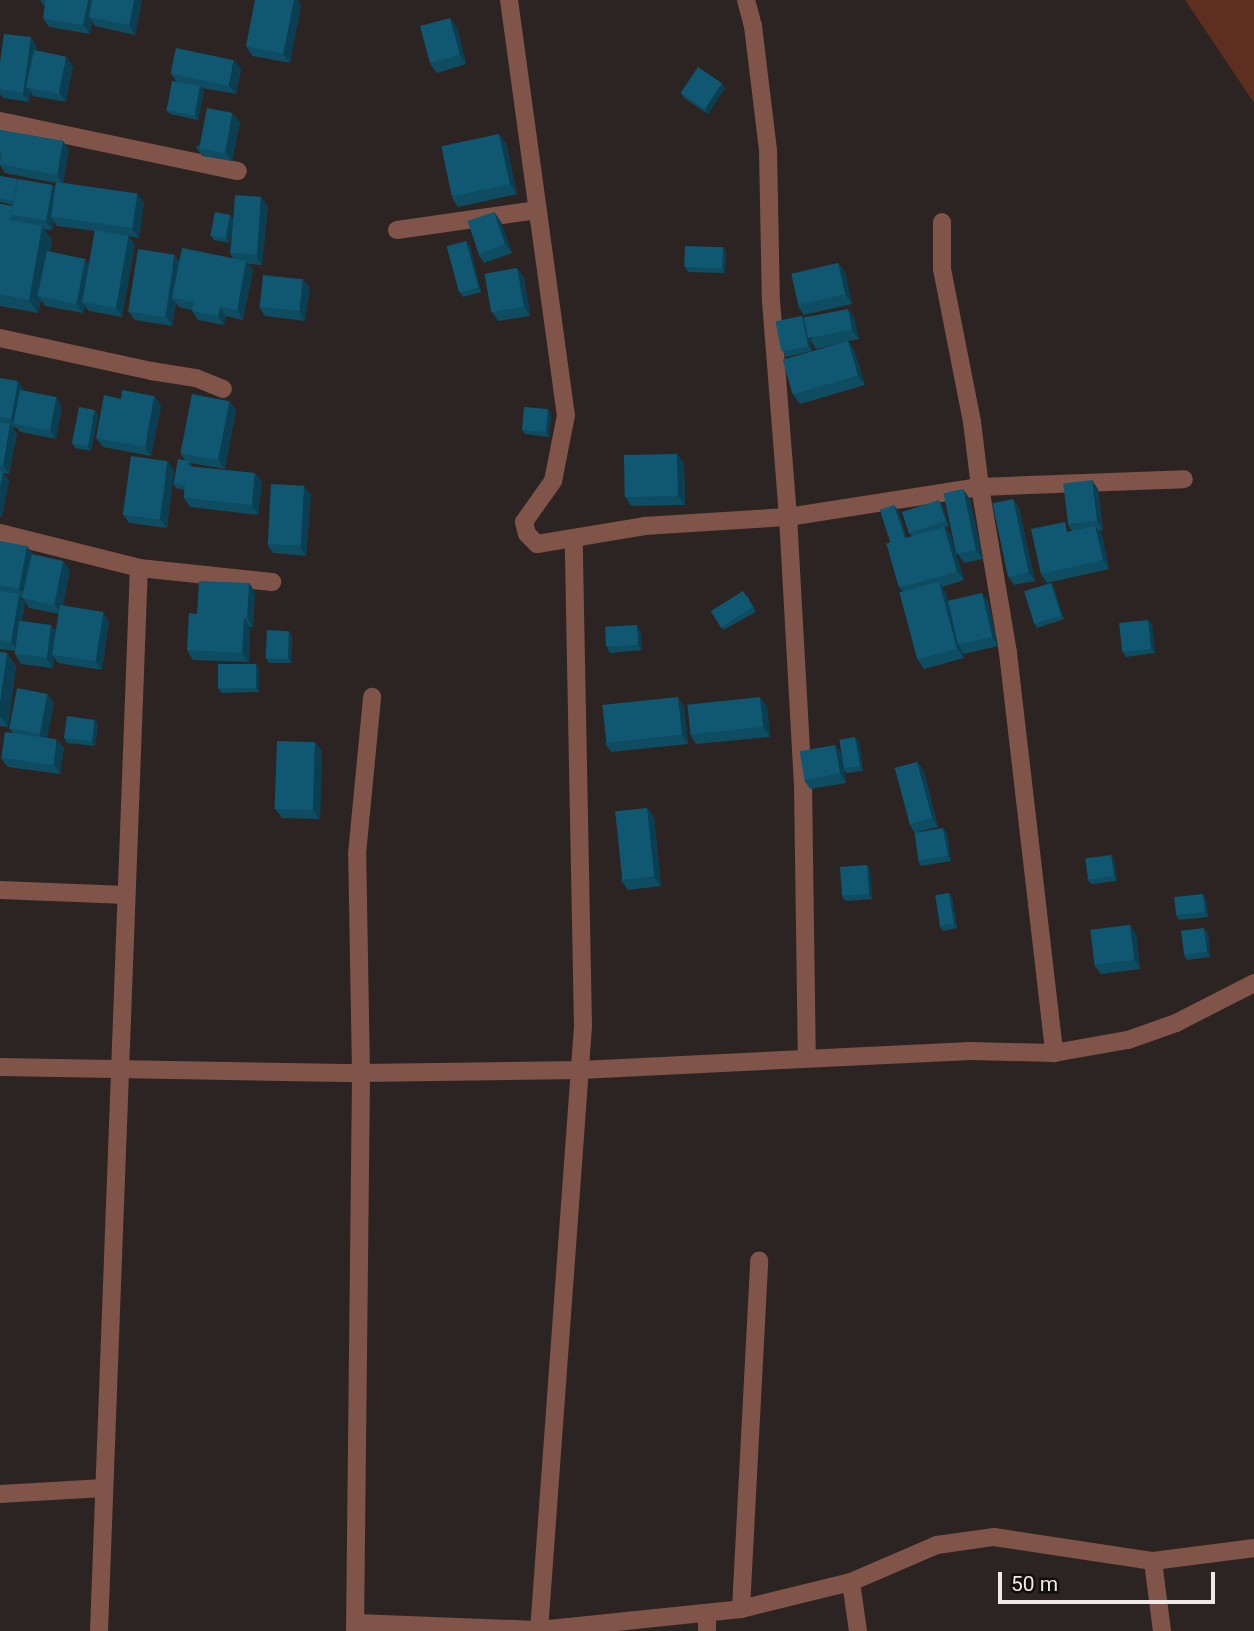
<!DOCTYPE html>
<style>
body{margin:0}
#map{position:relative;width:1254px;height:1631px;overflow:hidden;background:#2c2422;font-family:Roboto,sans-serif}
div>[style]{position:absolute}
.green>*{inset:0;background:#5e2e21}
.minor>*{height:18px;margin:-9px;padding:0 9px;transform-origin:9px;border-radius:9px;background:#805448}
.wall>*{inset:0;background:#0e4c62}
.shaded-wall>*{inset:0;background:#0b3e50}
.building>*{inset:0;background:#105872;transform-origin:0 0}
span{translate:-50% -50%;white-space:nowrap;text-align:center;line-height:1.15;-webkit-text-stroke:5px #120e0d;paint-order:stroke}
.scale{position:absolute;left:998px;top:1572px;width:217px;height:32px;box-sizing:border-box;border:4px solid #eee8e7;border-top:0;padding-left:9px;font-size:21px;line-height:24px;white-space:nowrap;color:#eee8e7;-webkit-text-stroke:5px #120e0d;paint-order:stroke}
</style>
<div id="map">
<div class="green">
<div style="clip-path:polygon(1185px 0,1254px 0,1254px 103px)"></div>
</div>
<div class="minor">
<div style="left:509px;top:0;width:419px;rotate:82.2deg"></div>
<div style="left:566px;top:415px;width:67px;rotate:101.1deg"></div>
<div style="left:553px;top:481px;width:50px;rotate:125.3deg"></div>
<div style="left:524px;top:522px;width:12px;rotate:76deg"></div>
<div style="left:527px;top:534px;width:14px;rotate:45deg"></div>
<div style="left:537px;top:544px;width:109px;rotate:-9.5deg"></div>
<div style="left:644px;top:526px;width:144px;rotate:-3.6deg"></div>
<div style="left:788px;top:517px;width:194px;rotate:-8.9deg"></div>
<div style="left:980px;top:487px;width:204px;rotate:-2.2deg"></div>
<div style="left:746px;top:0;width:27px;rotate:75deg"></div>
<div style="left:753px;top:26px;width:125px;rotate:83.1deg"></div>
<div style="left:768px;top:150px;width:151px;rotate:88.9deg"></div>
<div style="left:771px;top:301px;width:217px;rotate:85.5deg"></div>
<div style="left:788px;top:517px;width:267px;rotate:86.8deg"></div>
<div style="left:803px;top:784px;width:274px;rotate:89.2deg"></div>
<div style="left:0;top:121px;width:243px;rotate:11.9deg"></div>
<div style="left:942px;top:222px;width:47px;rotate:90deg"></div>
<div style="left:942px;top:269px;width:156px;rotate:78.9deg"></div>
<div style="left:972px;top:422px;width:65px;rotate:83deg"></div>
<div style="left:980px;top:487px;width:168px;rotate:80.4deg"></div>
<div style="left:1008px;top:653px;width:403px;rotate:83.4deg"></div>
<div style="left:397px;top:230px;width:142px;rotate:-8.1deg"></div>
<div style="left:0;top:338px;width:155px;rotate:12.3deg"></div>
<div style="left:151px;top:371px;width:46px;rotate:8.8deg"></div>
<div style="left:196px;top:378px;width:29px;rotate:22deg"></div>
<div style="left:0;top:533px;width:143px;rotate:14.1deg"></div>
<div style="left:139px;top:568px;width:134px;rotate:6deg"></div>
<div style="left:0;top:890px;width:126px;rotate:2.3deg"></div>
<div style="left:0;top:1067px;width:361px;rotate:1deg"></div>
<div style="left:361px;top:1073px;width:219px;rotate:-0.8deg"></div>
<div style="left:580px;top:1070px;width:391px;rotate:-2.8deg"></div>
<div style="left:971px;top:1051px;width:83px;rotate:1.4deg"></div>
<div style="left:1054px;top:1053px;width:75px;rotate:-10deg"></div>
<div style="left:1128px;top:1040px;width:51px;rotate:-19.5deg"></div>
<div style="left:1176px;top:1023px;width:88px;rotate:-27.1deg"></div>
<div style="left:0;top:1494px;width:104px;rotate:-3.3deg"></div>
<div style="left:1153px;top:1561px;width:71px;rotate:82.7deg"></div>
<div style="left:851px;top:1582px;width:49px;rotate:81.9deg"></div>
<div style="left:741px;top:1609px;width:349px;rotate:-87deg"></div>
<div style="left:707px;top:1613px;width:18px;rotate:90deg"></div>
<div style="left:356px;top:1623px;width:183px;rotate:2.2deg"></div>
<div style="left:539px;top:1630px;width:203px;rotate:-5.9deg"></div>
<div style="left:741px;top:1609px;width:113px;rotate:-13.8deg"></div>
<div style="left:851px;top:1582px;width:94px;rotate:-23.3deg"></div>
<div style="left:937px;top:1545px;width:58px;rotate:-8deg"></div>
<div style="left:994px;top:1537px;width:161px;rotate:8.6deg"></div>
<div style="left:1153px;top:1561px;width:102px;rotate:-7.3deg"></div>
<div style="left:99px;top:1631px;width:1064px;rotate:-87.85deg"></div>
<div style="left:355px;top:1631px;width:558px;rotate:-89.38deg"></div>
<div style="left:361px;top:1073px;width:219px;rotate:-91deg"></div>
<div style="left:357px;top:854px;width:158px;rotate:-84.5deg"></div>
<div style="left:539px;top:1631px;width:607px;rotate:-85.84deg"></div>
<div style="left:583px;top:1026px;width:487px;rotate:-91.1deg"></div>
</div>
<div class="wall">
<div style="clip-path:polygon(40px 0,142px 0,135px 35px,95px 26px,92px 21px,90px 34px,49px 27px,43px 18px,45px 7px)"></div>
<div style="clip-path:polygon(301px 5px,290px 63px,252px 56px,246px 46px)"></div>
<div style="clip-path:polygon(457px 27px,466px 64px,437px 73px,430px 64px)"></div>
<div style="clip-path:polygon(37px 47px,36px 51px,73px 66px,66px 102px,33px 96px,31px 92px,29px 102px,3px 98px,0 94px,0 63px)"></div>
<div style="clip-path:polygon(241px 69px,236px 94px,202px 88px,204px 91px,198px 120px,170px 114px,166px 110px,176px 81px,171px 74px)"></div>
<div style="clip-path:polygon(725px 88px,708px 114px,684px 98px,681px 93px)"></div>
<div style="clip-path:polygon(240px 122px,232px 161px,202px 156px,196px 147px)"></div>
<div style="clip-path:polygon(evenodd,0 130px,63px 141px,69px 150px,63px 183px,137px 194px,144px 203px,139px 238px,128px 236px,135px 245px,122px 317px,89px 311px,85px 306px,83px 313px,45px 306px,41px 300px,38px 313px,0 306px,0 204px,13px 206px,13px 205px,0 202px,0 176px,17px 179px,18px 181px,52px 185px,55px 189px,56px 183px,5px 173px,0 165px,0 130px,54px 221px,57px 226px,95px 231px,89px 264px,50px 252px,52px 240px,44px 229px,52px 230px,54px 221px)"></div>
<div style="clip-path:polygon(506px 143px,517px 194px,458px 207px,452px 198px)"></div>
<div style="clip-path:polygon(268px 206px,262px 265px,248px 264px,253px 270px,243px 320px,226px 316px,224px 325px,198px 320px,192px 311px,192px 310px,179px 307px,176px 303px,172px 326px,135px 320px,128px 311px,179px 261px,233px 258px,230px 253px,232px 227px,229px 243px,214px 240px,210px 235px,230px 215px,233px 219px)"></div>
<div style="clip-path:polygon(494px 212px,501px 222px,512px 253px,484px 263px,478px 254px)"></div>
<div style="clip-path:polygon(466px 241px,470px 246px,481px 292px,463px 297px,460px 292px)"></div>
<div style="clip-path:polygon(723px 247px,726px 252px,725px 273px,688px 272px,685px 267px)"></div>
<div style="clip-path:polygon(838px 263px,845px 272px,852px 304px,804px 315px,798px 306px)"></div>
<div style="clip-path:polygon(517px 268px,524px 278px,530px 316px,498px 321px,492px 312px)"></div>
<div style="clip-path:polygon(310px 288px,305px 321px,265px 316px,259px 307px)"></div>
<div style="clip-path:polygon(848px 309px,854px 318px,859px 339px,848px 341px,854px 350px,865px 385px,800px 404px,793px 395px,837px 344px,816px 349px,810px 340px)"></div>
<div style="clip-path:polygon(802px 316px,805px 321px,812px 351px,786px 357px,783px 352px)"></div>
<div style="clip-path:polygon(0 378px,24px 391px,62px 406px,56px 439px,20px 432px,17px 428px,12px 427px,17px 434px,9px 474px,4px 473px,9px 481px,2px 517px,0 516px)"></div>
<div style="clip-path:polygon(154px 396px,161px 406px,151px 456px,103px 447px,96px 438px,121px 399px)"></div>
<div style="clip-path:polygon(229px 401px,236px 410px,225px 469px,190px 463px,192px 467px,255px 473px,262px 482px,258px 515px,190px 507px,184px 498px,185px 490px,176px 488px,173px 484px,185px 460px,180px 453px)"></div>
<div style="clip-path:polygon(548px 409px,551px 414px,549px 437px,525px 434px,522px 430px)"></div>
<div style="clip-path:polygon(98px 415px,91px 451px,75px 448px,72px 443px)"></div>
<div style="clip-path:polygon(684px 463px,685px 505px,631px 506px,625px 496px)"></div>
<div style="clip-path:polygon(174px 470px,167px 528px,129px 523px,123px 514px)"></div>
<div style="clip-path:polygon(304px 486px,311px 495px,306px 556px,273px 553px,267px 544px)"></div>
<div style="clip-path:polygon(1098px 489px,1103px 530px,1099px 531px,1102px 535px,1109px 569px,1047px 583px,1041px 574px,1072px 531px,1068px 525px)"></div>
<div style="clip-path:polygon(970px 499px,983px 559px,964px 563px,958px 554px)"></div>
<div style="clip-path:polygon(1013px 499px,1019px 508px,1035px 581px,1014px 585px,1008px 576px)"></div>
<div style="clip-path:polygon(942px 505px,949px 526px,945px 527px,951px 536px,964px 580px,942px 587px,945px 591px,949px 603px,982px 593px,988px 602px,998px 646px,964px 654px,962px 650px,964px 658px,924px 669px,918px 660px,903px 592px,901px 589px,891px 544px,898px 510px,907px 539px,912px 537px,909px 533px)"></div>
<div style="clip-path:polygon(evenodd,0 541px,33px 555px,63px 561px,70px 570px,63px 605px,109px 621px,102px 670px,58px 663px,54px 657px,53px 668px,21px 664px,15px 654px,15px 651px,0 649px,0 541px,21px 597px,23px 598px,29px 608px,59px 614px,56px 631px,51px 625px,22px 621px,25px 603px,21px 597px)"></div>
<div style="clip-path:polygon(249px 583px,255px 592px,253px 627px,250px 627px,249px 662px,193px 660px,187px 650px,197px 614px)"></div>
<div style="clip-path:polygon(1051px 583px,1054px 588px,1064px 619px,1037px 628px,1034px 623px)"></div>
<div style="clip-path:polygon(747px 595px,756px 612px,723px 630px,720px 626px)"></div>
<div style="clip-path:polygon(1148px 620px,1152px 624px,1155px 653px,1126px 657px,1123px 652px)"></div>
<div style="clip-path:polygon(640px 630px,642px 650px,610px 653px,607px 648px)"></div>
<div style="clip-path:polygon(292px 635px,291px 663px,269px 663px,266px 658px)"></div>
<div style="clip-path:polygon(0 652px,7px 653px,16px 667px,8px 727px,0 726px)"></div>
<div style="clip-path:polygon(256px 664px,259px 669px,259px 692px,222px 693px,218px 688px)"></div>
<div style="clip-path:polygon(47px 694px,54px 703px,47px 738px,64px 748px,60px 774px,8px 767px,1px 758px,13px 733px,9px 728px)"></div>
<div style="clip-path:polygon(684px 706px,688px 744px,611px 752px,605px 743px)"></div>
<div style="clip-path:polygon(767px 706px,770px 737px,696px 744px,690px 735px)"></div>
<div style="clip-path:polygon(98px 724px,95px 746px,67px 743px,64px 738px)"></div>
<div style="clip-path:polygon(859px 742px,863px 771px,847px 773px,844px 770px,846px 783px,810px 789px,804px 780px)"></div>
<div style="clip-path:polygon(322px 751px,320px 819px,282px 818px,275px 809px)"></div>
<div style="clip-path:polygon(917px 762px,924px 771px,938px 827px,917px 832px,947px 833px,951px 861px,921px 866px,918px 861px,915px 833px,909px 824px)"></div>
<div style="clip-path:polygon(647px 808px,654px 817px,661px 886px,628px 890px,621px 881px)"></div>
<div style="clip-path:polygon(1111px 855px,1114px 860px,1117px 881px,1091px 884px,1087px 879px)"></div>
<div style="clip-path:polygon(867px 865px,870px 870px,872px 899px,846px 901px,842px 897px)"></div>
<div style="clip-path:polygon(949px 893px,952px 897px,957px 928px,943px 931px,939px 926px)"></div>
<div style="clip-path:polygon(1206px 899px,1208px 917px,1179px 920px,1176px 915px)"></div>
<div style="clip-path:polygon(1208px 933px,1210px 957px,1187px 960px,1184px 955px)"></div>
<div style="clip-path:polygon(1136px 934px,1140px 969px,1101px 974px,1094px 965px)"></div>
</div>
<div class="shaded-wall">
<div style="clip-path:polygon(88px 0,96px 0,89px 17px,92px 21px,90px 34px,83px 25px)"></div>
<div style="clip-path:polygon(134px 0,142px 0,135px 35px,129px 25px)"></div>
<div style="clip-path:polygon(294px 0,298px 0,301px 5px,290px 63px,283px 54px)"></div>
<div style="clip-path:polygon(450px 18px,457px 27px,466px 64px,460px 55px)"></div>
<div style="clip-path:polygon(31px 37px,37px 47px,31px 88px,27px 87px,31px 92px,29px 102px,23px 93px)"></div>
<div style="clip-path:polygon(66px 57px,73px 66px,66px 102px,59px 93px)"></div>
<div style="clip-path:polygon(234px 60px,241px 69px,236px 94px,229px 85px)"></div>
<div style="clip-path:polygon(722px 83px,725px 88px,708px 114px,705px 109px)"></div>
<div style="clip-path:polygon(200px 86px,204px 91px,198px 120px,195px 115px)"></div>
<div style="clip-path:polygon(233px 113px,240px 122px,232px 161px,225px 152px)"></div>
<div style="clip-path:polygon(499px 134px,506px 143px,517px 194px,510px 184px)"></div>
<div style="clip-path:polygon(63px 141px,69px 150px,63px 184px,57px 175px)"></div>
<div style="clip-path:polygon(52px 185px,59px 194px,51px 217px,54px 221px,52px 230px,46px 221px)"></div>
<div style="clip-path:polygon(137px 194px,144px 203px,139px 238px,132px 229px)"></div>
<div style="clip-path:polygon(261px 197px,268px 206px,262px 265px,256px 256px)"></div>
<div style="clip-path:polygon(494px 212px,501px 222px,512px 253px,505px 244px)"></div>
<div style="clip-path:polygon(230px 215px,234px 220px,229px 243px,226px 238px)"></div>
<div style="clip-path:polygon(42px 226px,52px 240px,41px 297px,38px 296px,41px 300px,38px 313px,29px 300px)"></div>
<div style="clip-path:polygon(128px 236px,135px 245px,122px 317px,116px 308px)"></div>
<div style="clip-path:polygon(466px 241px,470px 246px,481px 292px,478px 287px)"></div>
<div style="clip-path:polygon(723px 247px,726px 252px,725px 273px,722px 268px)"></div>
<div style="clip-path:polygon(175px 255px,181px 264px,172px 298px,176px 303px,172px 326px,166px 316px)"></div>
<div style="clip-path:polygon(85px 259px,92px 268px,82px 302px,85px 306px,83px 313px,77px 304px)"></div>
<div style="clip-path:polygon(246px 261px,253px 270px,243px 320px,237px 310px)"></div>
<div style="clip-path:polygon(838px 263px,845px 272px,852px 304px,845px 294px)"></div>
<div style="clip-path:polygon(517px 268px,524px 278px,530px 316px,524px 306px)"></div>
<div style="clip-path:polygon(303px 279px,310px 288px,305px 321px,299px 311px)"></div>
<div style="clip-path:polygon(220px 307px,226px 316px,224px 325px,218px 316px)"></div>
<div style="clip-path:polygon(848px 309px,854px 318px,859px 339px,852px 330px)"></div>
<div style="clip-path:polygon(802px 316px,805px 321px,812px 351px,808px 346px)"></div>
<div style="clip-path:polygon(848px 341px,854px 350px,865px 385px,858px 376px)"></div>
<div style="clip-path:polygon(18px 381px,24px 390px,18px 423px,13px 423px,17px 428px,11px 419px)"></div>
<div style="clip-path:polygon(154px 396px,161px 406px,151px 456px,145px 447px)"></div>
<div style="clip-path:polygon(56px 397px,62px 406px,56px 439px,50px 429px)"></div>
<div style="clip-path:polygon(229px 401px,236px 410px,225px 469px,218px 460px)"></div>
<div style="clip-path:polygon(548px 409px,551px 414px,549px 437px,546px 432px)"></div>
<div style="clip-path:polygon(95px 410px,98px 415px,91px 451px,88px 447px)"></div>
<div style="clip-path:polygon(10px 424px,17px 434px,9px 474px,3px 465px)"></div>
<div style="clip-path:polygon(677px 454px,684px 463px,685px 505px,678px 496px)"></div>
<div style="clip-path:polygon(168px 461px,174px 470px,167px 528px,160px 519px)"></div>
<div style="clip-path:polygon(3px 472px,9px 481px,2px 517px,0 514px,0 487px)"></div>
<div style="clip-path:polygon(255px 473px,262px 482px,258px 515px,252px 505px)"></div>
<div style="clip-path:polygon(1092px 480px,1098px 489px,1103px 530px,1097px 521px)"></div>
<div style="clip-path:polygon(304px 486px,311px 495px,306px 556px,300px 547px)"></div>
<div style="clip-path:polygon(963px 489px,970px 499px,983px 559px,976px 550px)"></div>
<div style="clip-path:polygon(1013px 499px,1019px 508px,1035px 581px,1028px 572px)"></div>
<div style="clip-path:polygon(939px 500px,942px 505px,949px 526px,946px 521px)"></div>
<div style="clip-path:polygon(894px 505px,898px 510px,909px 545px,906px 541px)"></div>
<div style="clip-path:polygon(1095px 526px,1102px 535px,1109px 569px,1103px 560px)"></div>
<div style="clip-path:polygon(944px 527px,951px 536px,964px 580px,957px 571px)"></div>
<div style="clip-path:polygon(27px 546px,34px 555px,25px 598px,19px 589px)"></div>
<div style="clip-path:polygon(63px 561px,70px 570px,61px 614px,55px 605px)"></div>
<div style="clip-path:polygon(939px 582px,945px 591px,960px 645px,958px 645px,962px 650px,964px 658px,957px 649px)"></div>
<div style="clip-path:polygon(249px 583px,255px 592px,253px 627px,247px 618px)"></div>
<div style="clip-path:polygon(1051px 583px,1054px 588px,1064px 619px,1061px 615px)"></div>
<div style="clip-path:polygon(982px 593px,988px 602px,998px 646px,992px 637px)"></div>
<div style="clip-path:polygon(19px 594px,25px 603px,18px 651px,11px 642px)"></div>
<div style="clip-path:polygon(103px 612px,109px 621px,102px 670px,95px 661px)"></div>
<div style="clip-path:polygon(244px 618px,250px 627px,249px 662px,242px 653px)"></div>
<div style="clip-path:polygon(1148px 620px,1152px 624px,1155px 653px,1151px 649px)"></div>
<div style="clip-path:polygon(51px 625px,58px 634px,52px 654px,54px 657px,53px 668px,47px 659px)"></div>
<div style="clip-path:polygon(637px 625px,640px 630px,642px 650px,638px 645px)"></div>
<div style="clip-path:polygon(289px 631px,292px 635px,291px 663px,288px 658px)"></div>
<div style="clip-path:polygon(7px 653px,16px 667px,8px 727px,0 716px,0 702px)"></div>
<div style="clip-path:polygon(256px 664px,259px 669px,259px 692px,256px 688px)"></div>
<div style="clip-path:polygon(47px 694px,54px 703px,46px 743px,39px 734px)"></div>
<div style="clip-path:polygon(678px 697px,684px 706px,688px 744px,682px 735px)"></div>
<div style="clip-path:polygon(760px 697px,767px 706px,770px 737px,763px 727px)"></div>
<div style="clip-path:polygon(95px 720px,98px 724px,95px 746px,92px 742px)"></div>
<div style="clip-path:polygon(855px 737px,859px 742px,863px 771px,860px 766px)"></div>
<div style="clip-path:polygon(57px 739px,64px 748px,60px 774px,54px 765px)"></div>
<div style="clip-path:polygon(315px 742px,322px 751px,320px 819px,313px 810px)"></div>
<div style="clip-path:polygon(835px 745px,842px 754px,846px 783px,840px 774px)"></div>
<div style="clip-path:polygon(917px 762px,924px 771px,938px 827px,932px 818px)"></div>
<div style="clip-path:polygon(647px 808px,654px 817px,661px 886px,654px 877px)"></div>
<div style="clip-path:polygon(943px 828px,947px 833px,951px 861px,948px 856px)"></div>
<div style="clip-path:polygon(1111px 855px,1114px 860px,1117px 881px,1114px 876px)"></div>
<div style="clip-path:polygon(867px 865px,870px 870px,872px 899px,869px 894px)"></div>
<div style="clip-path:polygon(949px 893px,952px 897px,957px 928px,954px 924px)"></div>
<div style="clip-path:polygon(1203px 894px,1206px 899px,1208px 917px,1205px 912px)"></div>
<div style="clip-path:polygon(1130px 925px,1136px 934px,1140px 969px,1134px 960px)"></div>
<div style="clip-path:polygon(1204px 928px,1208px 933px,1210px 957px,1207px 952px)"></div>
</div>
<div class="building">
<div style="clip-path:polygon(44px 0,88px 0,83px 25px,43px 18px,46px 0)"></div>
<div style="clip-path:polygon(92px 0,134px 0,129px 25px,89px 17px)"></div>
<div style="clip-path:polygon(255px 0,294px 0,283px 54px,246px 46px)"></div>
<div style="left:450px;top:18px;width:38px;height:31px;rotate:75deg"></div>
<div style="clip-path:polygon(4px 34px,31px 37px,23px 93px,0 89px,0 63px)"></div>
<div style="left:176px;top:48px;width:59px;height:26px;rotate:12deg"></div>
<div style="left:34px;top:50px;width:33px;height:38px;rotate:12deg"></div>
<div style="left:698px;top:67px;width:29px;height:31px;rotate:34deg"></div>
<div style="left:172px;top:81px;width:28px;height:30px;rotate:10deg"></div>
<div style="left:207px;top:108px;width:26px;height:41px;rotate:11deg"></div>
<div style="clip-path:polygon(0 130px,63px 141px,57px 175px,0 164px,2px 152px,0 151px)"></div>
<div style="left:499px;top:134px;width:51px;height:59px;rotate:78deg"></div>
<div style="clip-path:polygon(0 176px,17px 179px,13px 201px,0 198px)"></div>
<div style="left:18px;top:179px;width:35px;height:36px;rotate:10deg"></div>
<div style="left:56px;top:182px;width:82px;height:35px;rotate:8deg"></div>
<div style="left:235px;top:195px;width:26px;height:58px;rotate:4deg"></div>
<div style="clip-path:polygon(0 204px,13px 206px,10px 220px,0 218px)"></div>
<div style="left:215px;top:212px;width:15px;height:24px;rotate:11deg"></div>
<div style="left:494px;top:212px;width:34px;height:28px;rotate:71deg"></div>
<div style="clip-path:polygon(0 218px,42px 226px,29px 300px,0 294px)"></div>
<div style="left:95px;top:230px;width:34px;height:73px;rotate:10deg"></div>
<div style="left:466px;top:241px;width:48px;height:20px;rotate:75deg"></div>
<div style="left:685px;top:246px;width:38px;height:21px;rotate:2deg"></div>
<div style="clip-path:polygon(182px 248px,246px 261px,237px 310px,220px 307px,218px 316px,192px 311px,194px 302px,172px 298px)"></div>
<div style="left:138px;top:249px;width:37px;height:63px;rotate:9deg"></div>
<div style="left:47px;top:251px;width:39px;height:46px;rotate:12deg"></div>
<div style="left:838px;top:263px;width:32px;height:48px;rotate:77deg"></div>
<div style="left:517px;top:268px;width:39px;height:33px;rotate:80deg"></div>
<div style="left:263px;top:275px;width:40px;height:32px;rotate:6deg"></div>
<div style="left:848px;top:309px;width:21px;height:45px;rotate:79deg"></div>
<div style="left:802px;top:316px;width:31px;height:27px;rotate:79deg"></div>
<div style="left:848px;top:341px;width:36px;height:68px;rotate:74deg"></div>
<div style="clip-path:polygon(0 378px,18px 381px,11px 419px,0 417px)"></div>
<div style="left:20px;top:390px;width:37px;height:34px;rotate:11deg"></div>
<div style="clip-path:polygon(122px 390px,154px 396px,145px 447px,96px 438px,104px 395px,121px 399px)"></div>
<div style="left:192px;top:394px;width:38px;height:60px;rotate:11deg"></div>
<div style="left:79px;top:407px;width:16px;height:37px;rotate:11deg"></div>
<div style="left:524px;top:407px;width:24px;height:23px;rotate:5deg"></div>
<div style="clip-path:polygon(0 423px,10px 424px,3px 465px,0 465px)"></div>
<div style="left:677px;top:454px;width:42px;height:53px;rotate:89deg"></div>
<div style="left:131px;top:456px;width:37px;height:59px;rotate:8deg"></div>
<div style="left:178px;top:459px;width:11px;height:25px;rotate:10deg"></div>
<div style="left:187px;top:466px;width:68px;height:32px;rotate:6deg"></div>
<div style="clip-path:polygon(0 472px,3px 472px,0 487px)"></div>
<div style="left:1092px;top:480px;width:41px;height:29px;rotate:83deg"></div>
<div style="left:271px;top:484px;width:33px;height:60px;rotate:3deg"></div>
<div style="left:963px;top:489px;width:62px;height:20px;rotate:78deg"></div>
<div style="left:1013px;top:499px;width:75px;height:21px;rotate:78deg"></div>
<div style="left:939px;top:500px;width:22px;height:39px;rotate:72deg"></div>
<div style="left:894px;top:505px;width:36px;height:15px;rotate:72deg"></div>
<div style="clip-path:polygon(1065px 522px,1067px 532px,1095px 526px,1103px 560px,1041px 574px,1031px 529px)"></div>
<div style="left:944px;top:527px;width:46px;height:60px;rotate:74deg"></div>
<div style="clip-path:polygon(0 541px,27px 546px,19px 589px,0 585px)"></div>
<div style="left:32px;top:554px;width:32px;height:45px;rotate:13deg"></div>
<div style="clip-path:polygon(199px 581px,249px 583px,247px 618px,244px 618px,242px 653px,187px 650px,189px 613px,197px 614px)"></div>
<div style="left:939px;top:582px;width:69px;height:41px;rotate:75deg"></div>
<div style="left:1051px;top:583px;width:34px;height:28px;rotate:73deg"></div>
<div style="clip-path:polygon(0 591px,19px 594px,11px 642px,0 640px)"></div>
<div style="left:743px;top:591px;width:19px;height:38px;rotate:58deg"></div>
<div style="left:982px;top:593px;width:45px;height:35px;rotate:77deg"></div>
<div style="left:60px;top:605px;width:44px;height:50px;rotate:9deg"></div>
<div style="left:1148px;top:620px;width:29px;height:29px;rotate:84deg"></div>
<div style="left:19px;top:621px;width:32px;height:33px;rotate:7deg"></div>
<div style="left:637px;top:625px;width:20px;height:32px;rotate:87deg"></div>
<div style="left:267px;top:630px;width:22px;height:28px;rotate:3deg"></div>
<div style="clip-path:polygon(0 652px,7px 653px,0 702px)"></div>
<div style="left:218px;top:664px;width:38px;height:24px"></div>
<div style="left:17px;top:688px;width:31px;height:41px;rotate:11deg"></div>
<div style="left:678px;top:697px;width:38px;height:76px;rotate:84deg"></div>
<div style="left:760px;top:697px;width:30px;height:73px;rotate:84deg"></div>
<div style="left:67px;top:716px;width:28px;height:22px;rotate:8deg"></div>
<div style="left:5px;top:732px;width:52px;height:26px;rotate:8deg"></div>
<div style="left:855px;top:737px;width:29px;height:16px;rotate:80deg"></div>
<div style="left:277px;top:741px;width:38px;height:68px;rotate:2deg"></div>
<div style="left:835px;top:745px;width:29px;height:36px;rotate:80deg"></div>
<div style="left:917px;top:762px;width:58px;height:23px;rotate:75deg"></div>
<div style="left:647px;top:808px;width:69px;height:32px;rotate:84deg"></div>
<div style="left:943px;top:828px;width:28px;height:29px;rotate:80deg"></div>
<div style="left:1111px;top:855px;width:21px;height:26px;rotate:82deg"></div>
<div style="left:867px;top:865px;width:29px;height:27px;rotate:86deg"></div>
<div style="left:949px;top:893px;width:31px;height:14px;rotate:81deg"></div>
<div style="left:1203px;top:894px;width:18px;height:29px;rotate:84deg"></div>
<div style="left:1130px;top:925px;width:35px;height:40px;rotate:83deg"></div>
<div style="left:1204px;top:928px;width:24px;height:23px;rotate:83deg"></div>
</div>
<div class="scale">50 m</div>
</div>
